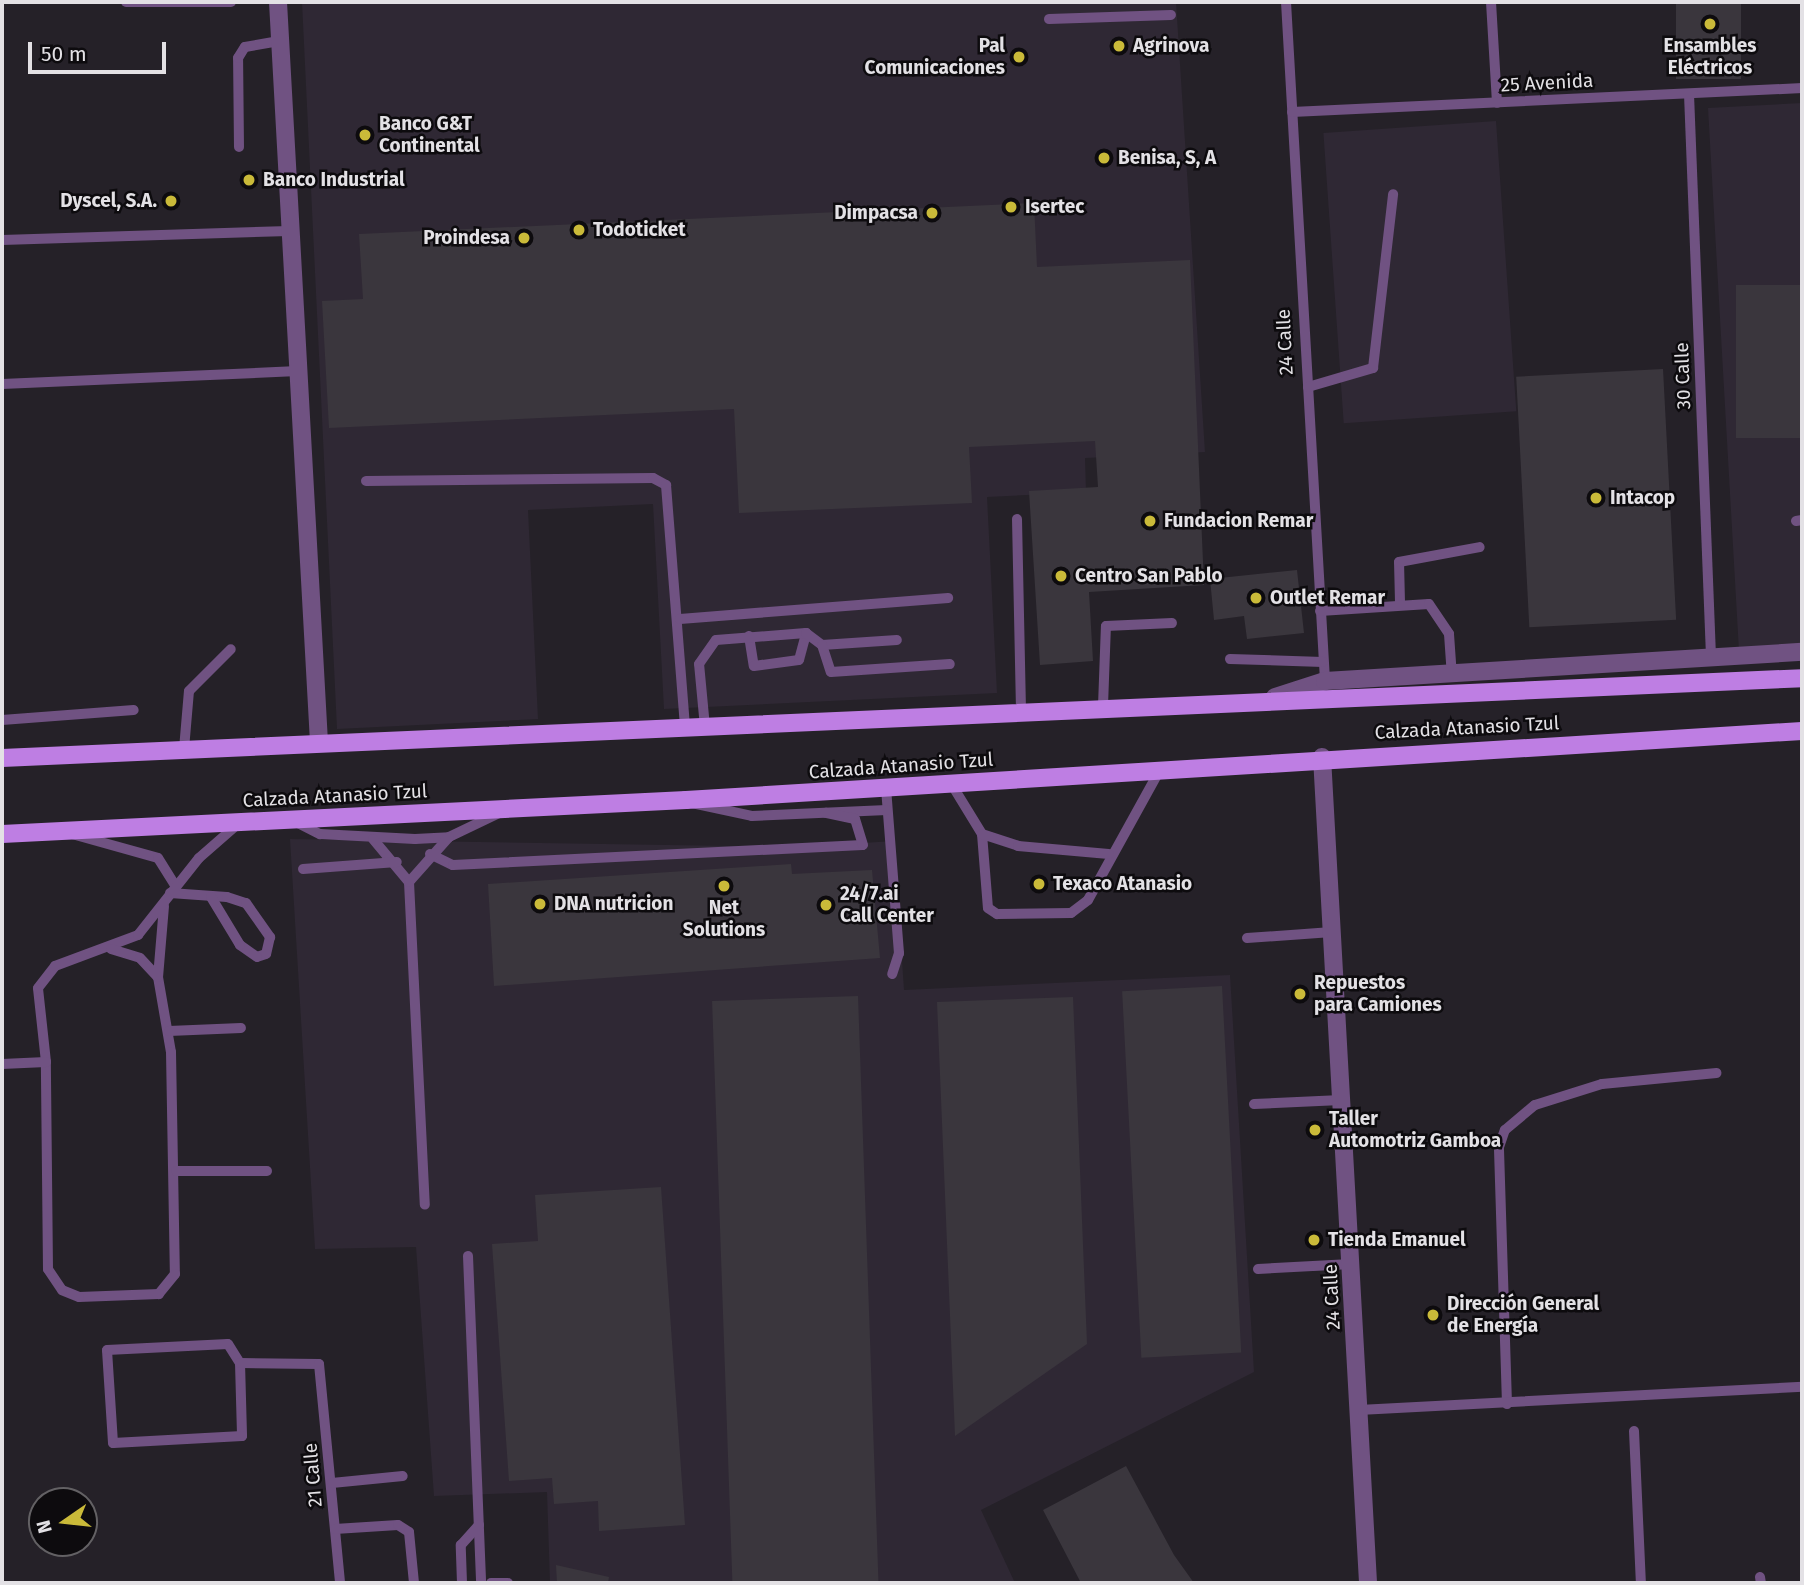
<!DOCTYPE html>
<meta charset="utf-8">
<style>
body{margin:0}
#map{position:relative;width:1804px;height:1585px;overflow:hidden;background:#252128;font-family:"Fira Sans",sans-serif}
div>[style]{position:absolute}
.built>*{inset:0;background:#2f2834;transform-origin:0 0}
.building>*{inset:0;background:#3a363d;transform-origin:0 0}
.service>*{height:10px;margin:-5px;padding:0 5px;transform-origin:5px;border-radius:5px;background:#705282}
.minor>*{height:18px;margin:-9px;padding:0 9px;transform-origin:9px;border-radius:9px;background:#705282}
.tertiary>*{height:18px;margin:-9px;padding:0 9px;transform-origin:9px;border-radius:9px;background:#705282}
.primary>*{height:18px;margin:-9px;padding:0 9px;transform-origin:9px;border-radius:9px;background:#be7ee3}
.dots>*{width:19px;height:19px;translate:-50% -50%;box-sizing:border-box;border:4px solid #0d0b0e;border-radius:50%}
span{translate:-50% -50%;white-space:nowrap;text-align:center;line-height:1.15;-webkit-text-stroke:5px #0d0b0e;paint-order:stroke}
.poi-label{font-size:19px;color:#e3e1e5;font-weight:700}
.right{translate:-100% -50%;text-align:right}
.left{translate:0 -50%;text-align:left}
.street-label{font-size:19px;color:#e3e1e5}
.frame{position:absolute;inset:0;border:4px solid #e3e1e5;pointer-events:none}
.north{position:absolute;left:28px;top:1487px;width:70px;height:70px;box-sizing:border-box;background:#0d0b0e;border:2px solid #636164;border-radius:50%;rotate:256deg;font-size:19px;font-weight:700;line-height:28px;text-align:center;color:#e3e1e5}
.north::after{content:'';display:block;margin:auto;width:24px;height:32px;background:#caba39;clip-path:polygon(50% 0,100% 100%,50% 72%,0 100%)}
.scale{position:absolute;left:28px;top:42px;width:138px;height:32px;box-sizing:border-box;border:4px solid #e3e1e5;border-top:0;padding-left:9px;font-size:21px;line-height:24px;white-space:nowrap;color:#e3e1e5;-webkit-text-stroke:5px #0d0b0e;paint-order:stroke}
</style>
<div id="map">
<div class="built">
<div style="clip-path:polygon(302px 2px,1176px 2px,1205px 452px,1085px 458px,1086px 492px,987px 497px,997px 693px,664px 709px,653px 504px,528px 510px,538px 719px,337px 729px)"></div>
<div style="clip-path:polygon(1802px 103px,1802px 647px,1739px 651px,1708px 108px)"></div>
<div style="left:1496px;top:121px;width:291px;height:173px;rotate:86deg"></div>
<div style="clip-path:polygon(290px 839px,798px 847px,894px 841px,904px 990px,1230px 975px,1254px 1372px,981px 1510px,1015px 1583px,550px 1583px,547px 1492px,434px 1496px,416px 1247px,315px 1249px)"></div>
</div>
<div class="building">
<div style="left:1676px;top:2px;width:65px;height:77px"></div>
<div style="clip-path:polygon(1034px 203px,1037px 267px,1190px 260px,1204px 585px,1089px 592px,1093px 661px,1040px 665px,1029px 491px,1098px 487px,1095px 441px,969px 447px,972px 503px,739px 513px,734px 409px,329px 428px,322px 301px,363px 299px,359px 234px)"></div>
<div style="left:1802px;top:285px;width:153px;height:66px;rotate:90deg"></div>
<div style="left:1663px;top:369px;width:251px;height:147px;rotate:87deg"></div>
<div style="clip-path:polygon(1297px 570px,1304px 633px,1247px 639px,1244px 616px,1214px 620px,1210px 579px)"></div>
<div style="clip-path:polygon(791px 864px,792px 874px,872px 870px,880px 958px,494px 986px,488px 884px)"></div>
<div style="left:1222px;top:986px;width:367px;height:100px;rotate:87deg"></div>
<div style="left:858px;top:996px;width:587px;height:146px;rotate:88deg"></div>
<div style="clip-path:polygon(1073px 997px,1087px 1344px,955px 1436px,937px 1002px)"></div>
<div style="clip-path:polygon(661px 1187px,685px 1525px,599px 1531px,598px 1501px,554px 1504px,552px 1478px,509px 1481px,492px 1244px,538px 1241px,535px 1195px)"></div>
<div style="clip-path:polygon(1126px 1466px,1174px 1555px,1194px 1583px,1081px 1583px,1043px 1510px)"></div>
<div style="clip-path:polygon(556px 1565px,609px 1577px,608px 1583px,557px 1583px)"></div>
</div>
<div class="service">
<div style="left:126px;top:2px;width:105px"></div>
<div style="left:1286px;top:2px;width:680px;rotate:86.71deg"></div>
<div style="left:1491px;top:2px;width:101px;rotate:86.6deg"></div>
<div style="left:1049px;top:19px;width:122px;rotate:-1.9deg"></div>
<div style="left:1689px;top:94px;width:562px;rotate:87.76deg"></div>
<div style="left:1292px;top:112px;width:511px;rotate:-2.69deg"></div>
<div style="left:239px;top:147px;width:89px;rotate:-90.6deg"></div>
<div style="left:238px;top:58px;width:13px;rotate:-58deg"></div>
<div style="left:245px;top:47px;width:36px;rotate:-10deg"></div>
<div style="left:2px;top:240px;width:287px;rotate:-1.8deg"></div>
<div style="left:2px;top:384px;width:296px;rotate:-2.5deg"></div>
<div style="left:1308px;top:387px;width:68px;rotate:-16.3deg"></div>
<div style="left:1373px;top:368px;width:175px;rotate:-83.4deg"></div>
<div style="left:366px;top:481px;width:287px;rotate:-0.6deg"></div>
<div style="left:653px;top:478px;width:15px;rotate:28deg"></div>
<div style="left:666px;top:485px;width:243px;rotate:85.5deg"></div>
<div style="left:1017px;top:519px;width:190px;rotate:88.8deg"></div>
<div style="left:1796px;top:521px;width:6px;rotate:-9deg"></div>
<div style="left:1400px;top:602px;width:40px;rotate:-91.4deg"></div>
<div style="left:1399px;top:562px;width:82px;rotate:-10.5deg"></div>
<div style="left:1320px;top:611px;width:109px;rotate:-3.7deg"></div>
<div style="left:1429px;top:604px;width:36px;rotate:56deg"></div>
<div style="left:1449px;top:634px;width:39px;rotate:86deg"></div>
<div style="left:680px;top:619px;width:269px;rotate:-4.5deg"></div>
<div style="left:749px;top:636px;width:30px;rotate:81deg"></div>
<div style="left:754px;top:666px;width:45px;rotate:-7.6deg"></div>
<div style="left:799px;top:660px;width:28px;rotate:-75deg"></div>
<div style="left:822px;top:645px;width:75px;rotate:-3.8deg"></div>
<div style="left:1230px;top:659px;width:93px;rotate:1.8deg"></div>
<div style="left:1103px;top:706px;width:80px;rotate:-87.9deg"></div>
<div style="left:1106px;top:626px;width:66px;rotate:-2.6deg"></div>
<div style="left:2px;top:720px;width:132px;rotate:-4.3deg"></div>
<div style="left:705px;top:727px;width:63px;rotate:-95.4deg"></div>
<div style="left:699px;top:664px;width:29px;rotate:-55deg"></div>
<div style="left:716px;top:640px;width:90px;rotate:-4.4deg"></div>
<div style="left:806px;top:633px;width:20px;rotate:37deg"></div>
<div style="left:822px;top:645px;width:28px;rotate:72deg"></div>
<div style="left:831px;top:672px;width:119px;rotate:-3.8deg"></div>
<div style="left:184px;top:749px;width:58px;rotate:-85.1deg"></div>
<div style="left:189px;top:691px;width:59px;rotate:-45deg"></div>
<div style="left:952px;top:785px;width:57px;rotate:58.5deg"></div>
<div style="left:982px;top:834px;width:74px;rotate:85.4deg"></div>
<div style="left:988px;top:908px;width:11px;rotate:34deg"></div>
<div style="left:997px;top:914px;width:74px;rotate:-0.8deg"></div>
<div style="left:1071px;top:913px;width:21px;rotate:-37deg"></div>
<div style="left:1088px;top:900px;width:151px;rotate:-61.1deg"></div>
<div style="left:886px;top:788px;width:166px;rotate:85.5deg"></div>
<div style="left:899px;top:953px;width:22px;rotate:108deg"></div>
<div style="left:692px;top:803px;width:61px;rotate:12.2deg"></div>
<div style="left:752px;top:816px;width:135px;rotate:-2.5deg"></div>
<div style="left:296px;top:822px;width:27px;rotate:27deg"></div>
<div style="left:320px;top:834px;width:95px;rotate:3deg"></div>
<div style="left:415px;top:839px;width:34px;rotate:-3deg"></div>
<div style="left:449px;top:837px;width:55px;rotate:-25.6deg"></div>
<div style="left:72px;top:834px;width:89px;rotate:15.6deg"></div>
<div style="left:158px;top:858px;width:32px;rotate:58deg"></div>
<div style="left:982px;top:834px;width:38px;rotate:18deg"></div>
<div style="left:1018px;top:846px;width:91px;rotate:5deg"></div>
<div style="left:373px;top:839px;width:56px;rotate:50.1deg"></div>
<div style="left:409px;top:882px;width:323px;rotate:87.2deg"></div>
<div style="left:430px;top:854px;width:25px;rotate:26deg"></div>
<div style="left:453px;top:865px;width:410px;rotate:-2.8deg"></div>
<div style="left:863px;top:845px;width:27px;rotate:-107deg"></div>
<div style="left:855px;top:819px;width:30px;rotate:-168deg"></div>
<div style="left:303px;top:869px;width:94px;rotate:-4.3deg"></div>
<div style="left:409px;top:882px;width:60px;rotate:-48.4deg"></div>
<div style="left:170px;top:893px;width:57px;rotate:4deg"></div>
<div style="left:227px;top:897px;width:20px;rotate:18deg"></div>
<div style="left:246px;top:903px;width:42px;rotate:54.8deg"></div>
<div style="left:270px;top:937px;width:17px;rotate:103deg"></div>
<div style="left:266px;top:954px;width:9px;rotate:162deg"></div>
<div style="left:257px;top:957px;width:21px;rotate:-145deg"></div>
<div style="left:240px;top:945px;width:56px;rotate:-121.1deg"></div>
<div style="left:164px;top:906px;width:71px;rotate:94.8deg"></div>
<div style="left:158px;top:977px;width:76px;rotate:80.2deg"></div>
<div style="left:171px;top:1052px;width:222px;rotate:89deg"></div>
<div style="left:175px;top:1274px;width:26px;rotate:129deg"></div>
<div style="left:159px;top:1294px;width:80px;rotate:177.9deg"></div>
<div style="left:79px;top:1297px;width:18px;rotate:-158deg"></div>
<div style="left:62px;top:1290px;width:25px;rotate:-124deg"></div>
<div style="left:48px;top:1269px;width:207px;rotate:-90.6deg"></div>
<div style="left:46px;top:1062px;width:74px;rotate:-96.2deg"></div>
<div style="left:38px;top:988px;width:28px;rotate:-52deg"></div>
<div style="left:55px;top:966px;width:89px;rotate:-20.5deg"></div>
<div style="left:138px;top:935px;width:98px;rotate:-51.6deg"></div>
<div style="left:199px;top:858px;width:52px;rotate:-41.1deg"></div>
<div style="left:1247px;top:938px;width:85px;rotate:-4deg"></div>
<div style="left:111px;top:949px;width:30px;rotate:17deg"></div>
<div style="left:140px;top:958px;width:26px;rotate:47deg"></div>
<div style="left:169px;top:1031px;width:72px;rotate:-2.4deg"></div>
<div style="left:2px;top:1064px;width:44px;rotate:-2.6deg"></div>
<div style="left:1254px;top:1104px;width:87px;rotate:-2.6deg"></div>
<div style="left:176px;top:1171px;width:91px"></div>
<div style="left:468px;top:1256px;width:327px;rotate:87.7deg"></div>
<div style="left:1258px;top:1269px;width:93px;rotate:-3.1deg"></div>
<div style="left:228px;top:1344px;width:22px;rotate:58deg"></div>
<div style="left:240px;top:1363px;width:73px;rotate:88.4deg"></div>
<div style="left:242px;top:1436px;width:129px;rotate:176.9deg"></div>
<div style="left:113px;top:1443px;width:93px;rotate:-93.7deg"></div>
<div style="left:107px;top:1350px;width:121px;rotate:-2.8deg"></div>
<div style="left:240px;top:1363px;width:79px;rotate:0.7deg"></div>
<div style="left:319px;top:1364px;width:220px;rotate:84.5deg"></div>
<div style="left:1507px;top:1404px;width:257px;rotate:-91.8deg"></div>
<div style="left:1499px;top:1147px;width:18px;rotate:-71deg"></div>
<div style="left:1505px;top:1130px;width:39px;rotate:-40deg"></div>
<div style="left:1535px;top:1105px;width:70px;rotate:-17.4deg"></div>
<div style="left:1602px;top:1084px;width:115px;rotate:-5.5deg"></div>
<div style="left:1359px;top:1410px;width:444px;rotate:-3deg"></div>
<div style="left:1634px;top:1431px;width:152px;rotate:87.4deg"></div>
<div style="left:332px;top:1483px;width:71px;rotate:-5.6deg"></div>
<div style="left:335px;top:1529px;width:63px;rotate:-3.6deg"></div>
<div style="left:398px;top:1525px;width:13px;rotate:32deg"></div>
<div style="left:409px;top:1532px;width:51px;rotate:84.4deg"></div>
<div style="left:1760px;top:1577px;width:6px;rotate:81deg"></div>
<div style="left:462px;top:1583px;width:38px;rotate:-92deg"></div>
<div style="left:461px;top:1545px;width:27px;rotate:-48deg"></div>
<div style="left:491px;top:1583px;width:17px"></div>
</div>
<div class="minor">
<div style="left:278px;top:2px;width:742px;rotate:86.83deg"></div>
<div style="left:1322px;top:757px;width:827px;rotate:86.81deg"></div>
</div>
<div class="tertiary">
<div style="left:1275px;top:697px;width:52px;rotate:-17.7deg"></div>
<div style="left:1325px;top:681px;width:478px;rotate:-3.5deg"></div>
</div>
<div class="primary">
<div style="left:2px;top:758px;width:1802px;rotate:-2.54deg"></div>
<div style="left:2px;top:834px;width:685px;rotate:-2.85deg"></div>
<div style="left:686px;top:800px;width:1118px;rotate:-3.54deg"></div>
</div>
<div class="dots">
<div style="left:1710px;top:24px;background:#caba39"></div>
<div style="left:1119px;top:46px;background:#caba39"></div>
<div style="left:1019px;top:57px;background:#caba39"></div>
<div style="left:365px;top:135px;background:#caba39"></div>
<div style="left:1104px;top:158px;background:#caba39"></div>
<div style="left:249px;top:180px;background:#caba39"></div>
<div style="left:171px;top:201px;background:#caba39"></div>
<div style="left:1011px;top:207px;background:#caba39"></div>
<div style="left:932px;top:213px;background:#caba39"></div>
<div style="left:579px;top:230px;background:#caba39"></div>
<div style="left:524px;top:238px;background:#caba39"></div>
<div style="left:1596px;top:498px;background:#caba39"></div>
<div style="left:1150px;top:521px;background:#caba39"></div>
<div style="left:1061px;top:576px;background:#caba39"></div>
<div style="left:1256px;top:598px;background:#caba39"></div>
<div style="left:1039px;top:884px;background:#caba39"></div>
<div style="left:724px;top:886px;background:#caba39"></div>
<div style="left:540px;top:904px;background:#caba39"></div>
<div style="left:826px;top:905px;background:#caba39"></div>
<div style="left:1300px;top:994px;background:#caba39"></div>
<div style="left:1315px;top:1130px;background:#caba39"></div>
<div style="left:1314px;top:1240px;background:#caba39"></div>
<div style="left:1433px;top:1315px;background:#caba39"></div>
</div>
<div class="poi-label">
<span class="right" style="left:1005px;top:57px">Pal<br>Comunicaciones</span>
<span class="left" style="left:1133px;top:46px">Agrinova</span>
<span style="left:1710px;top:57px">Ensambles<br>Eléctricos</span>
<span class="left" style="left:379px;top:135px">Banco G&amp;T<br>Continental</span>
<span class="left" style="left:1118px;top:158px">Benisa, S, A</span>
<span class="left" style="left:263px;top:180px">Banco Industrial</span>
<span class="right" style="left:157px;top:201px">Dyscel, S.A.</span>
<span class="left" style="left:1025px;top:207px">Isertec</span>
<span class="right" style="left:918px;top:213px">Dimpacsa</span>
<span class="left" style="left:593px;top:230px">Todoticket</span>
<span class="right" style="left:510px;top:238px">Proindesa</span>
<span class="left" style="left:1610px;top:498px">Intacop</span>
<span class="left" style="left:1164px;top:521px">Fundacion Remar</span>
<span class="left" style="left:1075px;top:576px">Centro San Pablo</span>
<span class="left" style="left:1270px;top:598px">Outlet Remar</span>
<span class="left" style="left:1053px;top:884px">Texaco Atanasio</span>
<span class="left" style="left:840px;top:905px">24/7.ai<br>Call Center</span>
<span class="left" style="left:554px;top:904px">DNA nutricion</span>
<span style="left:724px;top:919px">Net<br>Solutions</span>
<span class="left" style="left:1314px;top:994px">Repuestos<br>para Camiones</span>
<span class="left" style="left:1329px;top:1130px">Taller<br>Automotriz Gamboa</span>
<span class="left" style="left:1328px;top:1240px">Tienda Emanuel</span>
<span class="left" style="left:1447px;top:1315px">Dirección General<br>de Energía</span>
</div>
<div class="street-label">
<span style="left:1547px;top:83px;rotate:-3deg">25 Avenida</span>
<span style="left:1285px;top:342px;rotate:-93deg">24 Calle</span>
<span style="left:1683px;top:376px;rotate:-92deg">30 Calle</span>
<span style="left:1467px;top:728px;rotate:-3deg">Calzada Atanasio Tzul</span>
<span style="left:901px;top:766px;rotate:-4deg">Calzada Atanasio Tzul</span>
<span style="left:335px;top:796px;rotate:-3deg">Calzada Atanasio Tzul</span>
<span style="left:1332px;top:1297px;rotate:-93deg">24 Calle</span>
<span style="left:313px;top:1475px;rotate:-95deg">21 Calle</span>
</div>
<div class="frame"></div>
<div class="north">N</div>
<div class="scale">50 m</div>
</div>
